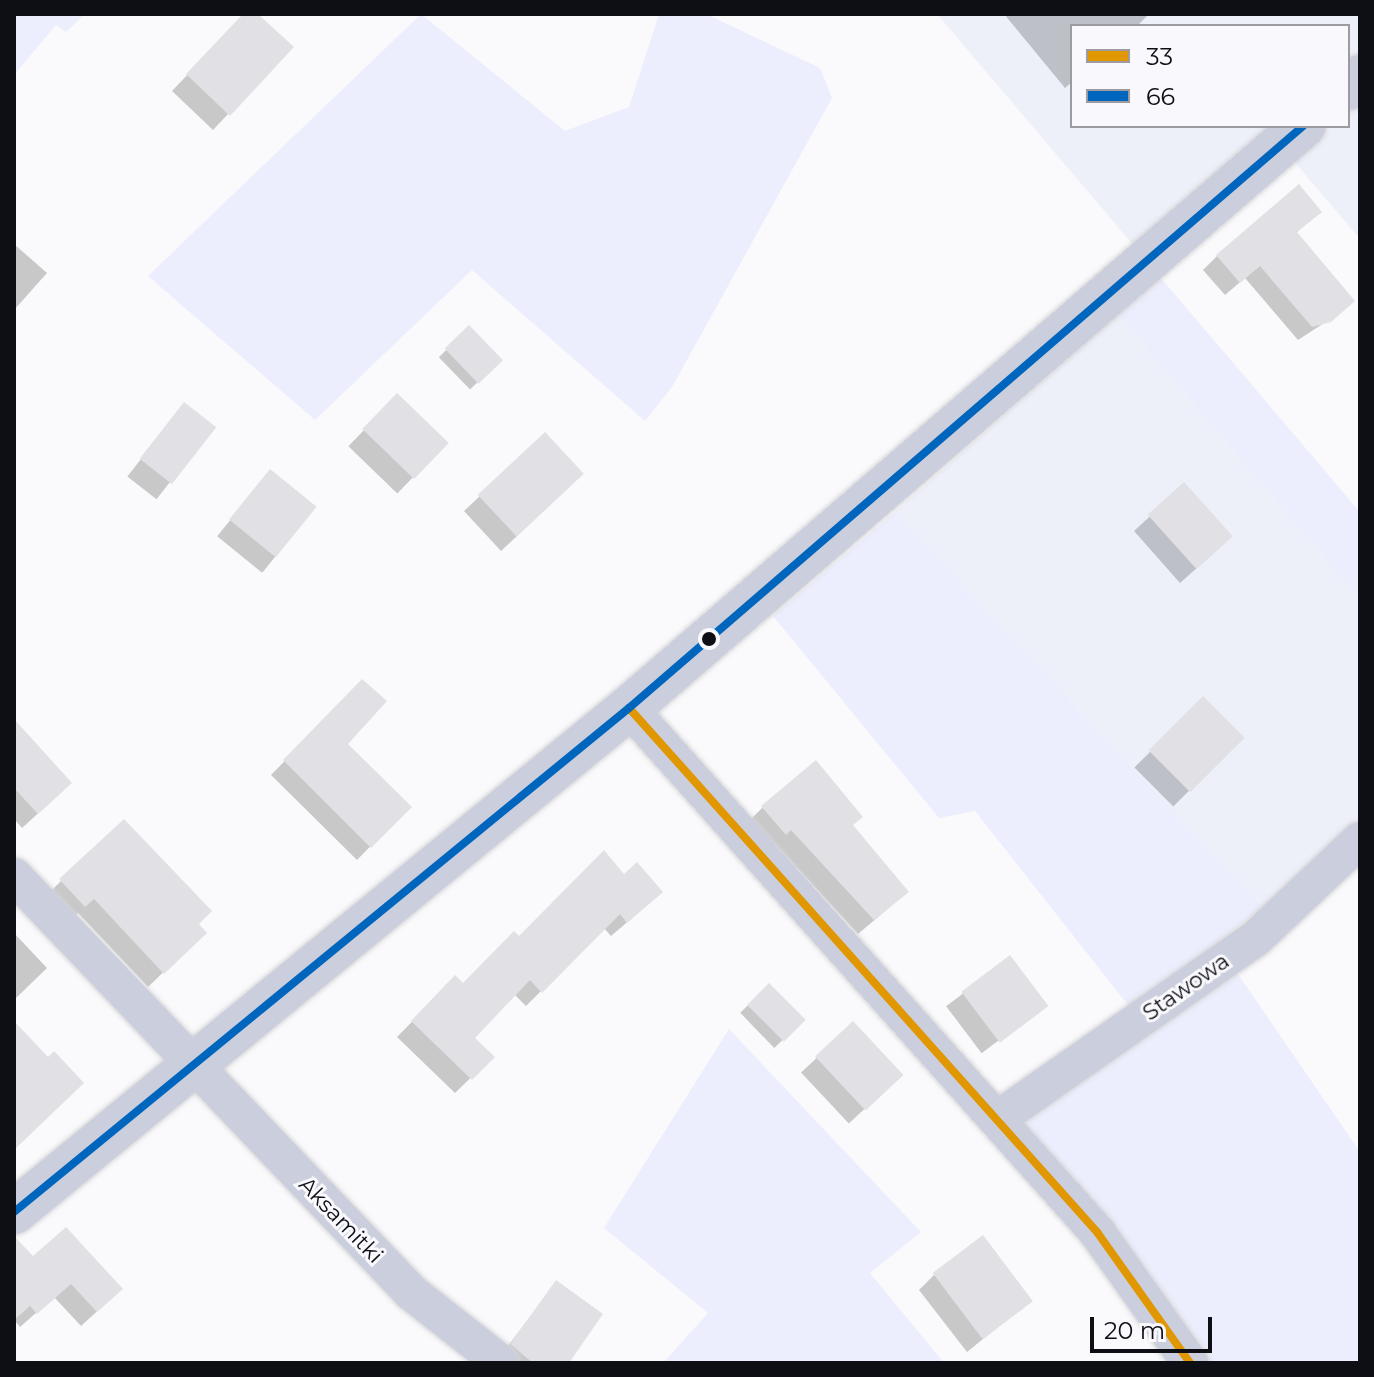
<!DOCTYPE html>
<style>
body{margin:0}
#map{position:relative;width:1374px;height:1377px;overflow:hidden;background:#fafafc;font-family:Montserrat,sans-serif}
div>[style]{position:absolute}
.built>*{inset:0;background:#eef0f9}
.green>*{inset:0;background:#eceefd}
.shadow>*{inset:0;background:#0003;transform-origin:0 0}
.building>*{inset:0;background:#e1e1e5;transform-origin:0 0}
.roads{filter:drop-shadow(0 0 2px #d4d4d7) drop-shadow(0 0 2px #d4d4d7)}
.minor>*{height:36px;margin:-18px;padding:0 18px;transform-origin:18px;border-radius:18px;background:#cbcedd}
.tertiary>*{height:44px;margin:-22px;padding:0 22px;transform-origin:22px;border-radius:22px;background:#cbcedd}
.bus-1>*{height:8px;margin:-4px;padding:0 4px;transform-origin:4px;border-radius:4px;background:#e09702}
.bus-2>*{height:8px;margin:-4px;padding:0 4px;transform-origin:4px;border-radius:4px;background:#0065bd}
.dots>*{width:22px;height:22px;translate:-50% -50%;box-sizing:border-box;border:4px solid #f9f9fd;border-radius:50%}
span{translate:-50% -50%;white-space:nowrap;text-align:center;line-height:1.15;-webkit-text-stroke:6px #f9f9fd;paint-order:stroke}
.street-label{font-size:22px;color:#0e0f14}
.frame{position:absolute;inset:0;border:16px solid #0e0f14;pointer-events:none}
.legend{position:absolute;left:1070px;top:24px;width:280px;height:104px;box-sizing:border-box;background:#f9f9fd;border:2px solid #9b9ba0;margin:0;padding:10px 14px;list-style:none;font-size:24px;color:#0e0f14}
.legend li{display:flex;align-items:center;gap:16px;height:40px}
.legend b{width:40px;border:2px solid #9b9ba0}
.scale{position:absolute;left:1090px;top:1317px;width:122px;height:36px;box-sizing:border-box;border:4px solid #0e0f14;border-top:0;padding-left:10px;font-size:24px;line-height:28px;white-space:nowrap;color:#0e0f14;-webkit-text-stroke:6px #f9f9fd;paint-order:stroke}
</style>
<div id="map">
<div class="built">
<div style="clip-path:polygon(evenodd,937px 14px,1360px 14px,1360px 239px,1280px 145px,1146px 260px,937px 14px,1072px 26px,1348px 26px,1348px 126px,1072px 126px,1072px 26px)"></div>
<div style="clip-path:polygon(1118px 315px,1360px 599px,1360px 818px,1263px 907px,895px 512px)"></div>
</div>
<div class="green">
<div style="clip-path:polygon(14px 14px,85px 14px,66px 32px,56px 25px,14px 75px)"></div>
<div style="clip-path:polygon(421px 14px,565px 131px,629px 107px,659px 14px,706px 14px,820px 68px,832px 98px,672px 387px,645px 421px,472px 270px,315px 420px,148px 276px)"></div>
<div style="clip-path:polygon(1160px 277px,1360px 512px,1360px 599px,1118px 315px)"></div>
<div style="clip-path:polygon(895px 512px,1263px 907px,1131px 1009px,975px 811px,939px 818px,773px 616px)"></div>
<div style="clip-path:polygon(1227px 958px,1360px 1152px,1360px 1363px,1190px 1363px,999px 1118px)"></div>
<div style="clip-path:polygon(729px 1029px,921px 1232px,870px 1273px,944px 1363px,663px 1363px,708px 1313px,604px 1228px)"></div>
</div>
<div class="shadow">
<div style="clip-path:polygon(245px 14px,255px 14px,291px 47px,213px 130px,172px 91px)"></div>
<div style="clip-path:polygon(1004px 14px,1149px 14px,1137px 26px,1072px 26px,1072px 82px,1065px 88px)"></div>
<div style="clip-path:polygon(1319px 211px,1296px 233px,1338px 314px,1298px 340px,1245px 278px,1225px 295px,1203px 270px,1217px 256px)"></div>
<div style="clip-path:polygon(14px 244px,47px 273px,14px 310px)"></div>
<div style="left:469px;top:328px;width:45px;height:42px;rotate:46deg"></div>
<div style="left:397px;top:396px;width:68px;height:70px;rotate:44deg"></div>
<div style="left:184px;top:404px;width:37px;height:92px;rotate:38deg"></div>
<div style="clip-path:polygon(545px 435px,567px 489px,501px 551px,464px 511px)"></div>
<div style="left:270px;top:471px;width:58px;height:84px;rotate:39deg"></div>
<div style="clip-path:polygon(1184px 485px,1216px 551px,1180px 583px,1134px 531px)"></div>
<div style="clip-path:polygon(362px 682px,345px 744px,409px 807px,357px 860px,271px 775px)"></div>
<div style="left:1203px;top:699px;width:55px;height:97px;rotate:45deg"></div>
<div style="clip-path:polygon(14px 722px,55px 798px,22px 828px,14px 819px)"></div>
<div style="clip-path:polygon(763px 807px,851px 825px,891px 906px,858px 934px,775px 844px,770px 849px,748px 822px)"></div>
<div style="clip-path:polygon(61px 881px,196px 924px,204px 933px,148px 987px,78px 913px,69px 921px,46px 896px)"></div>
<div style="clip-path:polygon(645px 907px,611px 936px,604px 928px,526px 1006px,514px 994px,472px 1038px,492px 1057px,455px 1093px,397px 1037px,455px 978px,463px 986px,519px 939px)"></div>
<div style="clip-path:polygon(14px 933px,47px 968px,14px 1000px)"></div>
<div style="left:1010px;top:958px;width:59px;height:80px;rotate:53deg"></div>
<div style="left:769px;top:985px;width:49px;height:40px;rotate:46deg"></div>
<div style="left:853px;top:1024px;width:70px;height:71px;rotate:47deg"></div>
<div style="clip-path:polygon(33px 1259px,105px 1304px,81px 1326px,54px 1297px,20px 1327px,14px 1320px,14px 1262px)"></div>
<div style="clip-path:polygon(934px 1275px,1030px 1301px,967px 1352px,919px 1290px)"></div>
<div style="clip-path:polygon(556px 1283px,566px 1363px,501px 1363px,497px 1360px)"></div>
</div>
<div class="building">
<div style="clip-path:polygon(243px 14px,258px 14px,294px 47px,230px 116px,186px 74px)"></div>
<div style="clip-path:polygon(1299px 184px,1322px 212px,1297px 232px,1355px 301px,1331px 322px,1312px 327px,1260px 266px,1240px 283px,1216px 255px)"></div>
<div style="left:469px;top:325px;width:49px;height:34px;rotate:46deg"></div>
<div style="left:397px;top:393px;width:72px;height:50px;rotate:44deg"></div>
<div style="left:184px;top:402px;width:41px;height:72px;rotate:38deg"></div>
<div style="left:545px;top:432px;width:57px;height:92px;rotate:47deg"></div>
<div style="left:270px;top:469px;width:60px;height:65px;rotate:39deg"></div>
<div style="left:1184px;top:482px;width:73px;height:49px;rotate:48deg"></div>
<div style="clip-path:polygon(362px 679px,387px 701px,348px 744px,412px 807px,371px 848px,283px 760px)"></div>
<div style="left:1203px;top:696px;width:59px;height:77px;rotate:45deg"></div>
<div style="clip-path:polygon(14px 719px,72px 783px,38px 814px,14px 788px)"></div>
<div style="clip-path:polygon(816px 760px,863px 817px,853px 825px,909px 892px,874px 920px,791px 830px,786px 835px,761px 806px)"></div>
<div style="clip-path:polygon(124px 819px,212px 911px,199px 924px,207px 933px,164px 974px,94px 899px,85px 907px,59px 879px)"></div>
<div style="clip-path:polygon(604px 850px,624px 874px,637px 862px,663px 892px,627px 923px,620px 914px,542px 993px,530px 980px,475px 1038px,495px 1057px,472px 1080px,411px 1021px,455px 975px,463px 983px,514px 931px,519px 936px)"></div>
<div style="left:1010px;top:955px;width:64px;height:61px;rotate:53deg"></div>
<div style="left:769px;top:983px;width:52px;height:31px;rotate:45deg"></div>
<div style="clip-path:polygon(14px 1021px,48px 1057px,54px 1051px,84px 1083px,14px 1150px)"></div>
<div style="left:853px;top:1021px;width:74px;height:52px;rotate:47deg"></div>
<div style="clip-path:polygon(66px 1227px,123px 1289px,97px 1312px,71px 1284px,37px 1314px,30px 1306px,14px 1320px,14px 1236px,33px 1256px)"></div>
<div style="left:983px;top:1235px;width:83px;height:63px;rotate:53deg"></div>
<div style="clip-path:polygon(556px 1280px,603px 1314px,569px 1363px,533px 1363px,510px 1344px)"></div>
</div>
<div class="roads">
<div class="minor">
<div style="left:629px;top:708px;width:703px;rotate:48.23deg"></div>
<div style="left:1097px;top:1232px;width:161px;rotate:54.6deg"></div>
<div style="left:14px;top:876px;width:576px;rotate:46.34deg"></div>
<div style="left:412px;top:1293px;width:113px;rotate:38.2deg"></div>
<div style="left:999px;top:1118px;width:312px;rotate:-35deg"></div>
<div style="left:1255px;top:939px;width:144px;rotate:-43.3deg"></div>
</div>
<div class="tertiary">
<div style="left:1348px;top:88px;width:16px;rotate:-43deg"></div>
<div style="left:14px;top:1212px;width:795px;rotate:-39.34deg"></div>
<div style="left:629px;top:708px;width:891px;rotate:-40.81deg"></div>
</div>
</div>
<div class="bus-1">
<div style="left:629px;top:708px;width:703px;rotate:48.23deg"></div>
<div style="left:1097px;top:1232px;width:161px;rotate:54.6deg"></div>
</div>
<div class="bus-2">
<div style="left:14px;top:1212px;width:795px;rotate:-39.34deg"></div>
<div style="left:629px;top:708px;width:891px;rotate:-40.81deg"></div>
</div>
<div class="dots">
<div style="left:709px;top:639px;background:#0e0f14"></div>
</div>
<div class="street-label">
<span style="left:1186px;top:987px;rotate:-35deg">Stawowa</span>
<span style="left:341px;top:1220px;rotate:46deg">Aksamitki</span>
</div>
<div class="frame"></div>
<ul class="legend">
<li><b style="height:10px;background:#e09702"></b>33</li>
<li><b style="height:10px;background:#0065bd"></b>66</li>
</ul>
<div class="scale">20 m</div>
</div>
